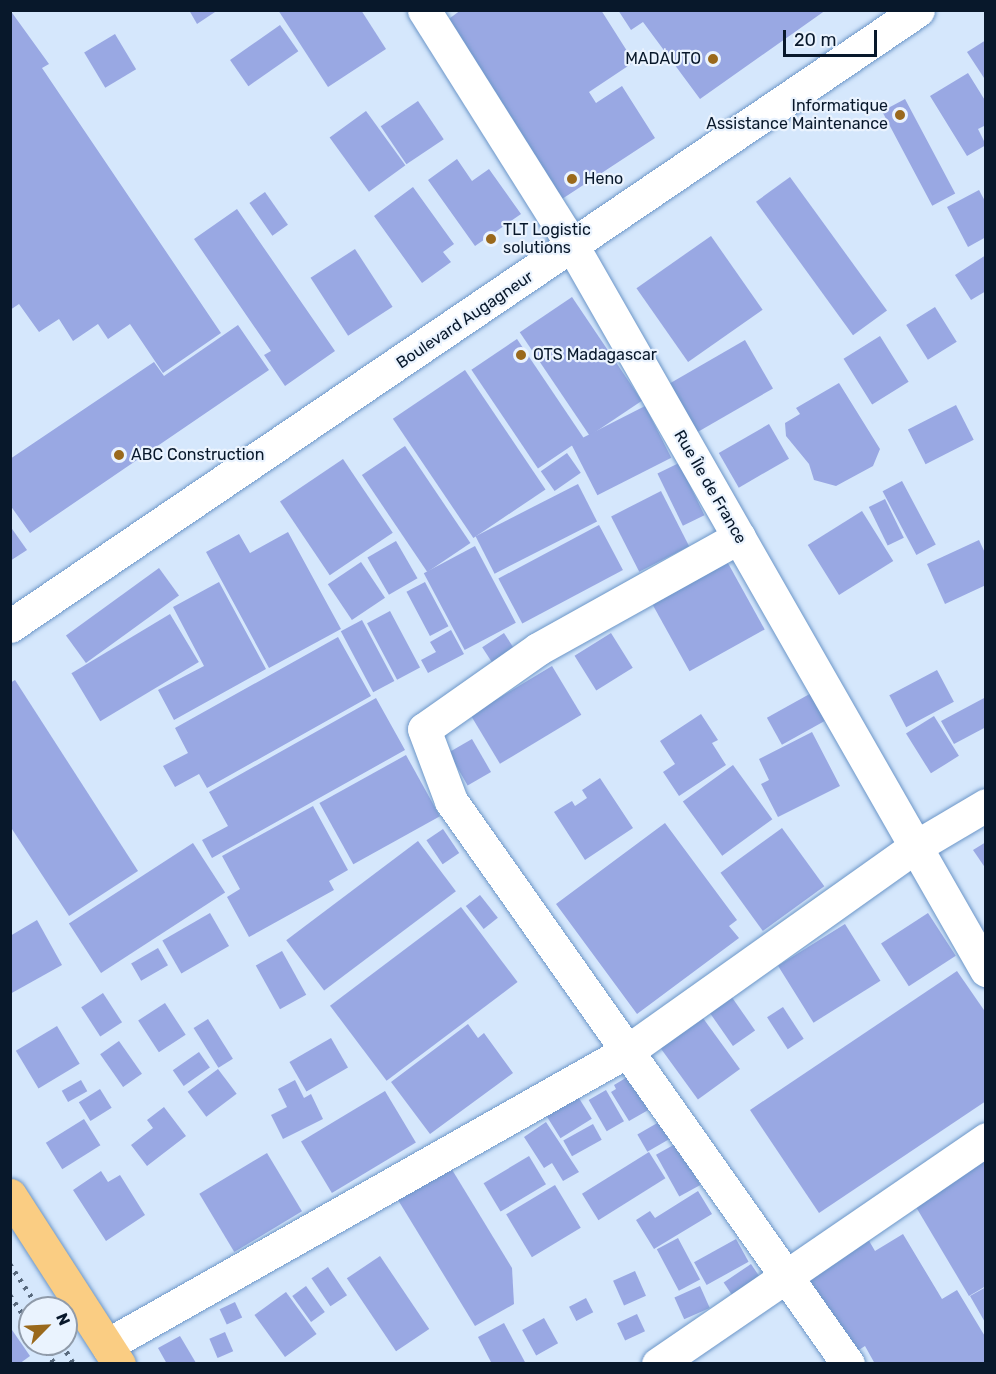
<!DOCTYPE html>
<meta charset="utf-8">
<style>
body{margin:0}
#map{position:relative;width:996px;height:1374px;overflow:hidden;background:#d5e7fc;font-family:Rubik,sans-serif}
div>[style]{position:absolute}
.building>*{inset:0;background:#99a8e3;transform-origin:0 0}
.roads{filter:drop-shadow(0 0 2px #6c96c8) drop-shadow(0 0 2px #6c96c8)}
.minor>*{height:33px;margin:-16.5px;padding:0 16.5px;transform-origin:16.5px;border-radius:16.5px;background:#fff}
.major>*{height:33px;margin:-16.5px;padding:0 16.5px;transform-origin:16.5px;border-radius:16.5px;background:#facd83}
.rail>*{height:4.5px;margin-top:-2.25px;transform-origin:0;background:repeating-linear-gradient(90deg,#58697d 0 3px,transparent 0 9px)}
.dots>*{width:16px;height:16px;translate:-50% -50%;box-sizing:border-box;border:3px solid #eaf3fe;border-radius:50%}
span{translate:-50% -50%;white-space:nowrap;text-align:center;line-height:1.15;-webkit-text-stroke:4.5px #eaf3fe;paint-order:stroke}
.poi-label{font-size:16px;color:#08182b}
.right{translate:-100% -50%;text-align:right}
.left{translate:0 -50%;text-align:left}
.street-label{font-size:16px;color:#08182b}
.frame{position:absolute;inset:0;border:12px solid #08182b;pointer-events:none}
.north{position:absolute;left:18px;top:1296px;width:60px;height:60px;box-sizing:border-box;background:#eaf3fe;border:2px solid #909baa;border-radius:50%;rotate:66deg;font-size:16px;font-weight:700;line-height:24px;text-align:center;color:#08182b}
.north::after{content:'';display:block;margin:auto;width:21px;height:27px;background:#9a691c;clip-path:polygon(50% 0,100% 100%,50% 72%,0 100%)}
.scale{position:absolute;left:783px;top:30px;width:94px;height:27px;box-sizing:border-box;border:3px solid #08182b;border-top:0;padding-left:8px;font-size:18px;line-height:21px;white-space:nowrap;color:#08182b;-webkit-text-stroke:4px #eaf3fe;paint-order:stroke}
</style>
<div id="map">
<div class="building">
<div style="clip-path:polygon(10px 10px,49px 64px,42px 68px,221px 333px,163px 373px,130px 324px,108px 339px,98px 324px,73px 341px,59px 319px,39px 332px,19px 304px,10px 310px)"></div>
<div style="clip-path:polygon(189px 10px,218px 10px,197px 24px)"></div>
<div style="clip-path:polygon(278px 10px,361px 10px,386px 49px,328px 87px)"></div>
<div style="clip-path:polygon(461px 10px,601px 10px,634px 62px,589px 92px,596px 103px,622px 86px,655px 138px,562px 199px,446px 21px)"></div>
<div style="clip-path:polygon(618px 10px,826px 10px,700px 99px,643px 22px,631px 30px)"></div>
<div style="left:280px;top:25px;width:32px;height:61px;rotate:55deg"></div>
<div style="left:115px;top:34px;width:41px;height:36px;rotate:59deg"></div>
<div style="clip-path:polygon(986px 40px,986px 81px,967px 52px)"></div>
<div style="clip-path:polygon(968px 73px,986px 102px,986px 125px,978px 129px,986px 145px,967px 156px,930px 96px)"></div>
<div style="left:905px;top:99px;width:107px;height:26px;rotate:62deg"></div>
<div style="left:418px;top:101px;width:46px;height:45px;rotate:56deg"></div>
<div style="left:366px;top:111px;width:67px;height:45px;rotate:54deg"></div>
<div style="clip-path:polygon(457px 159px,472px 181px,489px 169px,521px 214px,475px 246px,428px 180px)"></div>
<div style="left:790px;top:177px;width:165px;height:42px;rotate:54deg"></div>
<div style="clip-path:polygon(413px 187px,454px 244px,443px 252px,451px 262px,422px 283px,374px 216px)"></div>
<div style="clip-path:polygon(979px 190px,986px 203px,986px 237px,968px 247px,947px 207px)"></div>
<div style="left:265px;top:192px;width:40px;height:19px;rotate:55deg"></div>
<div style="clip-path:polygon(237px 209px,335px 351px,285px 386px,264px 355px,271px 351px,194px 239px)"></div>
<div style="left:711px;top:236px;width:90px;height:91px;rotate:55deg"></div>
<div style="left:355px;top:249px;width:69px;height:53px;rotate:57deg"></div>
<div style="clip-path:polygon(986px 255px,986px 291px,971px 300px,955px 275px)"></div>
<div style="left:572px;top:297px;width:125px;height:63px;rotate:56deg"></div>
<div style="left:935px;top:307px;width:41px;height:34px;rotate:58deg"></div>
<div style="clip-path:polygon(238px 325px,269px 370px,30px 533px,10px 505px,10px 459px,154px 362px,164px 376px)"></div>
<div style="left:880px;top:336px;width:54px;height:43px;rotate:58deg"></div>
<div style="left:517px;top:339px;width:119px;height:55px;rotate:56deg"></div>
<div style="left:745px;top:340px;width:56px;height:92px;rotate:60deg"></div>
<div style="left:465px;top:370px;width:144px;height:87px;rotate:56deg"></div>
<div style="clip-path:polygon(839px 383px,880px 449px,873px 466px,836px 486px,814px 480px,809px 464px,786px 436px,785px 423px,800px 414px,796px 408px)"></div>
<div style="left:956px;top:405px;width:39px;height:54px;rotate:63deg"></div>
<div style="left:645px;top:406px;width:58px;height:83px;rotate:63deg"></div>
<div style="left:769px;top:424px;width:40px;height:58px;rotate:60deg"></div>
<div style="left:405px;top:446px;width:117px;height:52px;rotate:56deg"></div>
<div style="left:567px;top:453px;width:24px;height:32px;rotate:55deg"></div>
<div style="left:343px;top:459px;width:89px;height:76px;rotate:56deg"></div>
<div style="left:679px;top:463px;width:58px;height:24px;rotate:64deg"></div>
<div style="left:902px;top:481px;width:72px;height:22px;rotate:62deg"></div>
<div style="left:578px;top:484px;width:42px;height:115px;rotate:63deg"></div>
<div style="left:661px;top:491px;width:62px;height:56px;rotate:63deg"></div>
<div style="left:885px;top:499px;width:43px;height:18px;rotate:64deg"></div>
<div style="left:862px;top:511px;width:59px;height:64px;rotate:58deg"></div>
<div style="left:599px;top:525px;width:51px;height:114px;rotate:62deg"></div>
<div style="clip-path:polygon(10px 526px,27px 550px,10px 561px)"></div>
<div style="clip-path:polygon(288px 532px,341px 629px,269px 668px,206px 552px,239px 534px,250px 553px)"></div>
<div style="clip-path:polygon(979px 540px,986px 555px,986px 585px,945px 604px,927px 564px)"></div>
<div style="left:396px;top:541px;width:43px;height:33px;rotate:60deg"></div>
<div style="left:475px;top:546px;width:87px;height:58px;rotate:62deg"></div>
<div style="left:724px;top:556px;width:84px;height:86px;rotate:61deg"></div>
<div style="left:361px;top:562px;width:43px;height:40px;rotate:56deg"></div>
<div style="left:159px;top:568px;width:34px;height:115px;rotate:54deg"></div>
<div style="clip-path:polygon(219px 582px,266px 669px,174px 720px,158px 690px,204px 666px,173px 607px)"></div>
<div style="left:425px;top:582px;width:50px;height:21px;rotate:62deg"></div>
<div style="left:390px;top:611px;width:64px;height:26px;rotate:62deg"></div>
<div style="left:170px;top:614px;width:56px;height:115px;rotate:59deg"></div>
<div style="left:362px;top:620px;width:69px;height:24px;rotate:62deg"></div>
<div style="clip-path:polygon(451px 630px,464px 654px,428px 673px,421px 660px,436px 652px,430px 642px)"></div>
<div style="left:504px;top:633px;width:48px;height:26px;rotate:57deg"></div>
<div style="left:611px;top:633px;width:41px;height:43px;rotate:58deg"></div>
<div style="clip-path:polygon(338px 637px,371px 696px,207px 788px,199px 774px,175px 787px,163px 766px,188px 753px,175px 728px)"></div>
<div style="left:552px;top:666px;width:57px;height:95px;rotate:59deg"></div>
<div style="left:937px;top:670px;width:36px;height:54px;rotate:62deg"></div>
<div style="clip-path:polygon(15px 680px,138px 871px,69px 916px,10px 826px,10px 683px)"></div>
<div style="left:815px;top:691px;width:31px;height:55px;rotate:61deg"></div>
<div style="clip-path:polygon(986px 697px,986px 727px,954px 744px,941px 721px)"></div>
<div style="clip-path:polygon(376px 698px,405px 750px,212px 858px,202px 840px,228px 826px,209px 792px)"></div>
<div style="clip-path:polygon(701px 714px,718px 740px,712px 743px,726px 765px,679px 796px,663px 772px,675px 764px,660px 741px)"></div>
<div style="left:934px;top:716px;width:47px;height:33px;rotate:58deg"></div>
<div style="clip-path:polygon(812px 732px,840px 786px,778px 817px,761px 784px,769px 780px,759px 759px)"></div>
<div style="left:472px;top:739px;width:38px;height:27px;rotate:60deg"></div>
<div style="left:406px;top:755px;width:70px;height:99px;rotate:61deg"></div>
<div style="left:733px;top:765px;width:67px;height:62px;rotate:54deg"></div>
<div style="clip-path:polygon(600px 778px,633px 828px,585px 860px,554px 812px,572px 801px,575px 806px,587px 798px,582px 790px)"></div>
<div style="clip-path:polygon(313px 806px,348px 870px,329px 881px,334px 890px,249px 937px,227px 897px,240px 889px,222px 856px)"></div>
<div style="clip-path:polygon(665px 823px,737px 920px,729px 926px,739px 938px,637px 1014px,556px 904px)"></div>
<div style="left:782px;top:828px;width:72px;height:76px;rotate:54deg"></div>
<div style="left:443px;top:829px;width:29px;height:20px;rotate:56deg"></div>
<div style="left:418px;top:841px;width:63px;height:165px;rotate:53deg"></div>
<div style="clip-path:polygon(986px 842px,986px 869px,973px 850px)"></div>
<div style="left:193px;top:843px;width:59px;height:148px;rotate:57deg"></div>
<div style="left:480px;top:895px;width:29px;height:18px;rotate:52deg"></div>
<div style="left:461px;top:907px;width:94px;height:164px;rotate:53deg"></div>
<div style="left:210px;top:913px;width:38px;height:55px;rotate:60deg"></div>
<div style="left:928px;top:913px;width:51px;height:56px;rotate:57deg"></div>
<div style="clip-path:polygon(37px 920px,62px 965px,10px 994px,10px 936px)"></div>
<div style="left:845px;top:924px;width:67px;height:79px;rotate:58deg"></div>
<div style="left:158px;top:948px;width:20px;height:31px;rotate:60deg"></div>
<div style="left:282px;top:951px;width:50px;height:30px;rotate:61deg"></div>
<div style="clip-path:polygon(957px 971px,986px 1013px,986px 1101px,819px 1213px,750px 1110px)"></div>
<div style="left:103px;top:993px;width:35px;height:26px;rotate:57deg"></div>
<div style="left:731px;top:996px;width:42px;height:27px;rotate:55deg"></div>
<div style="left:165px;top:1003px;width:38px;height:32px;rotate:57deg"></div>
<div style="left:783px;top:1007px;width:38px;height:19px;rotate:57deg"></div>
<div style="left:700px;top:1014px;width:68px;height:52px;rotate:54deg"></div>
<div style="left:208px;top:1019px;width:47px;height:17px;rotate:58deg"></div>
<div style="clip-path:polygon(468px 1024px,478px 1038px,484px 1033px,513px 1073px,430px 1134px,391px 1082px)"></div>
<div style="left:57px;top:1026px;width:44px;height:48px;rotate:59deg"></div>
<div style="left:331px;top:1038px;width:34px;height:48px;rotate:60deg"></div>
<div style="left:119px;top:1041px;width:40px;height:23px;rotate:55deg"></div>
<div style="left:199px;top:1052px;width:19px;height:32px;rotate:55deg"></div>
<div style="left:218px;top:1069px;width:31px;height:38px;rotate:53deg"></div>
<div style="clip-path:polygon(629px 1076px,650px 1109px,629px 1121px,611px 1092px,616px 1089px,614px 1085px)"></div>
<div style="left:81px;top:1080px;width:13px;height:22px;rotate:61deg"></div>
<div style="clip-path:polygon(295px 1080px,304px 1098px,311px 1094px,323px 1119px,283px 1139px,271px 1115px,287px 1107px,278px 1089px)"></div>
<div style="left:100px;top:1089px;width:22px;height:25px;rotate:58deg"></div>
<div style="left:606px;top:1090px;width:36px;height:20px;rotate:60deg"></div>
<div style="left:385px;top:1091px;width:60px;height:98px;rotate:59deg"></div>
<div style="left:577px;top:1095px;width:28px;height:37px;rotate:58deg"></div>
<div style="clip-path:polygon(164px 1107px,186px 1136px,147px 1166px,131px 1145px,153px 1128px,147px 1120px)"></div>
<div style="left:84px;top:1119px;width:31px;height:45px;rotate:58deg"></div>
<div style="clip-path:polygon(546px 1122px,579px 1172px,563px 1181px,552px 1163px,544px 1168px,524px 1137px)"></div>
<div style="left:659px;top:1122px;width:20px;height:25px;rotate:60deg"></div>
<div style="left:593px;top:1124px;width:18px;height:34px;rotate:61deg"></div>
<div style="left:677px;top:1143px;width:48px;height:24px;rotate:61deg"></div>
<div style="left:649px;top:1152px;width:31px;height:79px;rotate:58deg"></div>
<div style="left:267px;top:1153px;width:68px;height:79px;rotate:59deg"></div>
<div style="left:529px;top:1156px;width:33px;height:53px;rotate:59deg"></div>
<div style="clip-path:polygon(986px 1158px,986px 1286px,969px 1296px,913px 1202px)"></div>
<div style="clip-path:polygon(451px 1168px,512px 1268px,514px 1304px,475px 1326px,398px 1200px)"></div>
<div style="clip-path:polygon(101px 1171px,108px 1182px,120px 1175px,145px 1215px,106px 1241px,73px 1190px)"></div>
<div style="left:555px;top:1185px;width:50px;height:57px;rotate:59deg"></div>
<div style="clip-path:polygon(698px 1191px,712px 1214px,654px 1249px,636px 1220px,650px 1211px,655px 1218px)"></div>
<div style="clip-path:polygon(903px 1234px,942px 1299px,957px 1290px,986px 1338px,986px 1364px,875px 1364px,865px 1346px,854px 1353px,807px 1276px,868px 1239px,875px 1251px)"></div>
<div style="left:678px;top:1238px;width:47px;height:24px;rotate:62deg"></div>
<div style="left:736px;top:1239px;width:26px;height:48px;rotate:61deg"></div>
<div style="left:380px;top:1256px;width:88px;height:40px;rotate:56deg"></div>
<div style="left:751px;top:1264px;width:18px;height:33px;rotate:56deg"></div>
<div style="left:328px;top:1267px;width:34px;height:20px;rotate:56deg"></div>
<div style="left:635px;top:1271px;width:27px;height:24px;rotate:66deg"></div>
<div style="left:306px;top:1286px;width:32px;height:17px;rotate:54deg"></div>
<div style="left:700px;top:1286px;width:24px;height:28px;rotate:66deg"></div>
<div style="clip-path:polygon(986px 1287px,986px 1324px,970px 1296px)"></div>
<div style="left:286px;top:1292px;width:52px;height:39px;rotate:54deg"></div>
<div style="left:586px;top:1298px;width:16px;height:19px;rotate:63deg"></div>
<div style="left:235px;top:1302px;width:17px;height:17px;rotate:65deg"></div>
<div style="left:637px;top:1314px;width:19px;height:22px;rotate:65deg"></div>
<div style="left:544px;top:1318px;width:29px;height:25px;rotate:61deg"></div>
<div style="clip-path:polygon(504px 1323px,526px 1364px,492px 1364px,478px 1337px)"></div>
<div style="clip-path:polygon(10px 1327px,30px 1356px,19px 1364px,10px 1364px)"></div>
<div style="left:225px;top:1332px;width:21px;height:17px;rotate:67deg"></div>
<div style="clip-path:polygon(180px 1336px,196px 1363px,194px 1364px,167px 1364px,158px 1348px)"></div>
</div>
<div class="roads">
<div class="minor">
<div style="left:424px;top:10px;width:280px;rotate:57.8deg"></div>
<div style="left:573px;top:247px;width:833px;rotate:60.26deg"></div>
<div style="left:739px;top:537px;width:230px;rotate:150.9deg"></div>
<div style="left:538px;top:649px;width:139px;rotate:144.9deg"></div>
<div style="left:424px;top:729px;width:77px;rotate:69.4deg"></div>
<div style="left:451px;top:801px;width:689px;rotate:54.81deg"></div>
<div style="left:10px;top:626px;width:1097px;rotate:-34.15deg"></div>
<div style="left:107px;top:1345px;width:600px;rotate:-29.47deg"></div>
<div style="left:629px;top:1050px;width:351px;rotate:-35.4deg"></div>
<div style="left:915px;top:847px;width:82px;rotate:-30.6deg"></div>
<div style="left:658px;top:1364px;width:398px;rotate:-34.4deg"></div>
</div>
<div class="major">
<div style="left:10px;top:1195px;width:201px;rotate:57.2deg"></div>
</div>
</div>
<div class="rail">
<div style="left:10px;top:1264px;width:53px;rotate:56.6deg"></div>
<div style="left:10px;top:1295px;width:36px;rotate:56deg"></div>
<div style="left:42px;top:1344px;width:24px;rotate:57deg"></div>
<div style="left:62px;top:1344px;width:23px;rotate:59deg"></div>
</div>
<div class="dots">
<div style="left:713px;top:59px;background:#9a691c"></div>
<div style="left:900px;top:115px;background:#9a691c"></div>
<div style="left:572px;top:179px;background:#9a691c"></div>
<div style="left:491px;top:239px;background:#9a691c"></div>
<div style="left:521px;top:355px;background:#9a691c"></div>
<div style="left:119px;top:455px;background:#9a691c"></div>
</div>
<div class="poi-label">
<span class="right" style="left:701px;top:59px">MADAUTO</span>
<span class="right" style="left:888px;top:115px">Informatique<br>Assistance Maintenance</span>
<span class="left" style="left:584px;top:179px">Heno</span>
<span class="left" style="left:503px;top:239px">TLT Logistic<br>solutions</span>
<span class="left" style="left:533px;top:355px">OTS Madagascar</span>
<span class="left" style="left:131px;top:455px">ABC Construction</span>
</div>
<div class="street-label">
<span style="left:465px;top:320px;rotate:-34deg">Boulevard Augagneur</span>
<span style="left:710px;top:487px;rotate:60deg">Rue Île de France</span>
</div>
<div class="frame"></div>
<div class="north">N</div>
<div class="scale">20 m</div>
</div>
